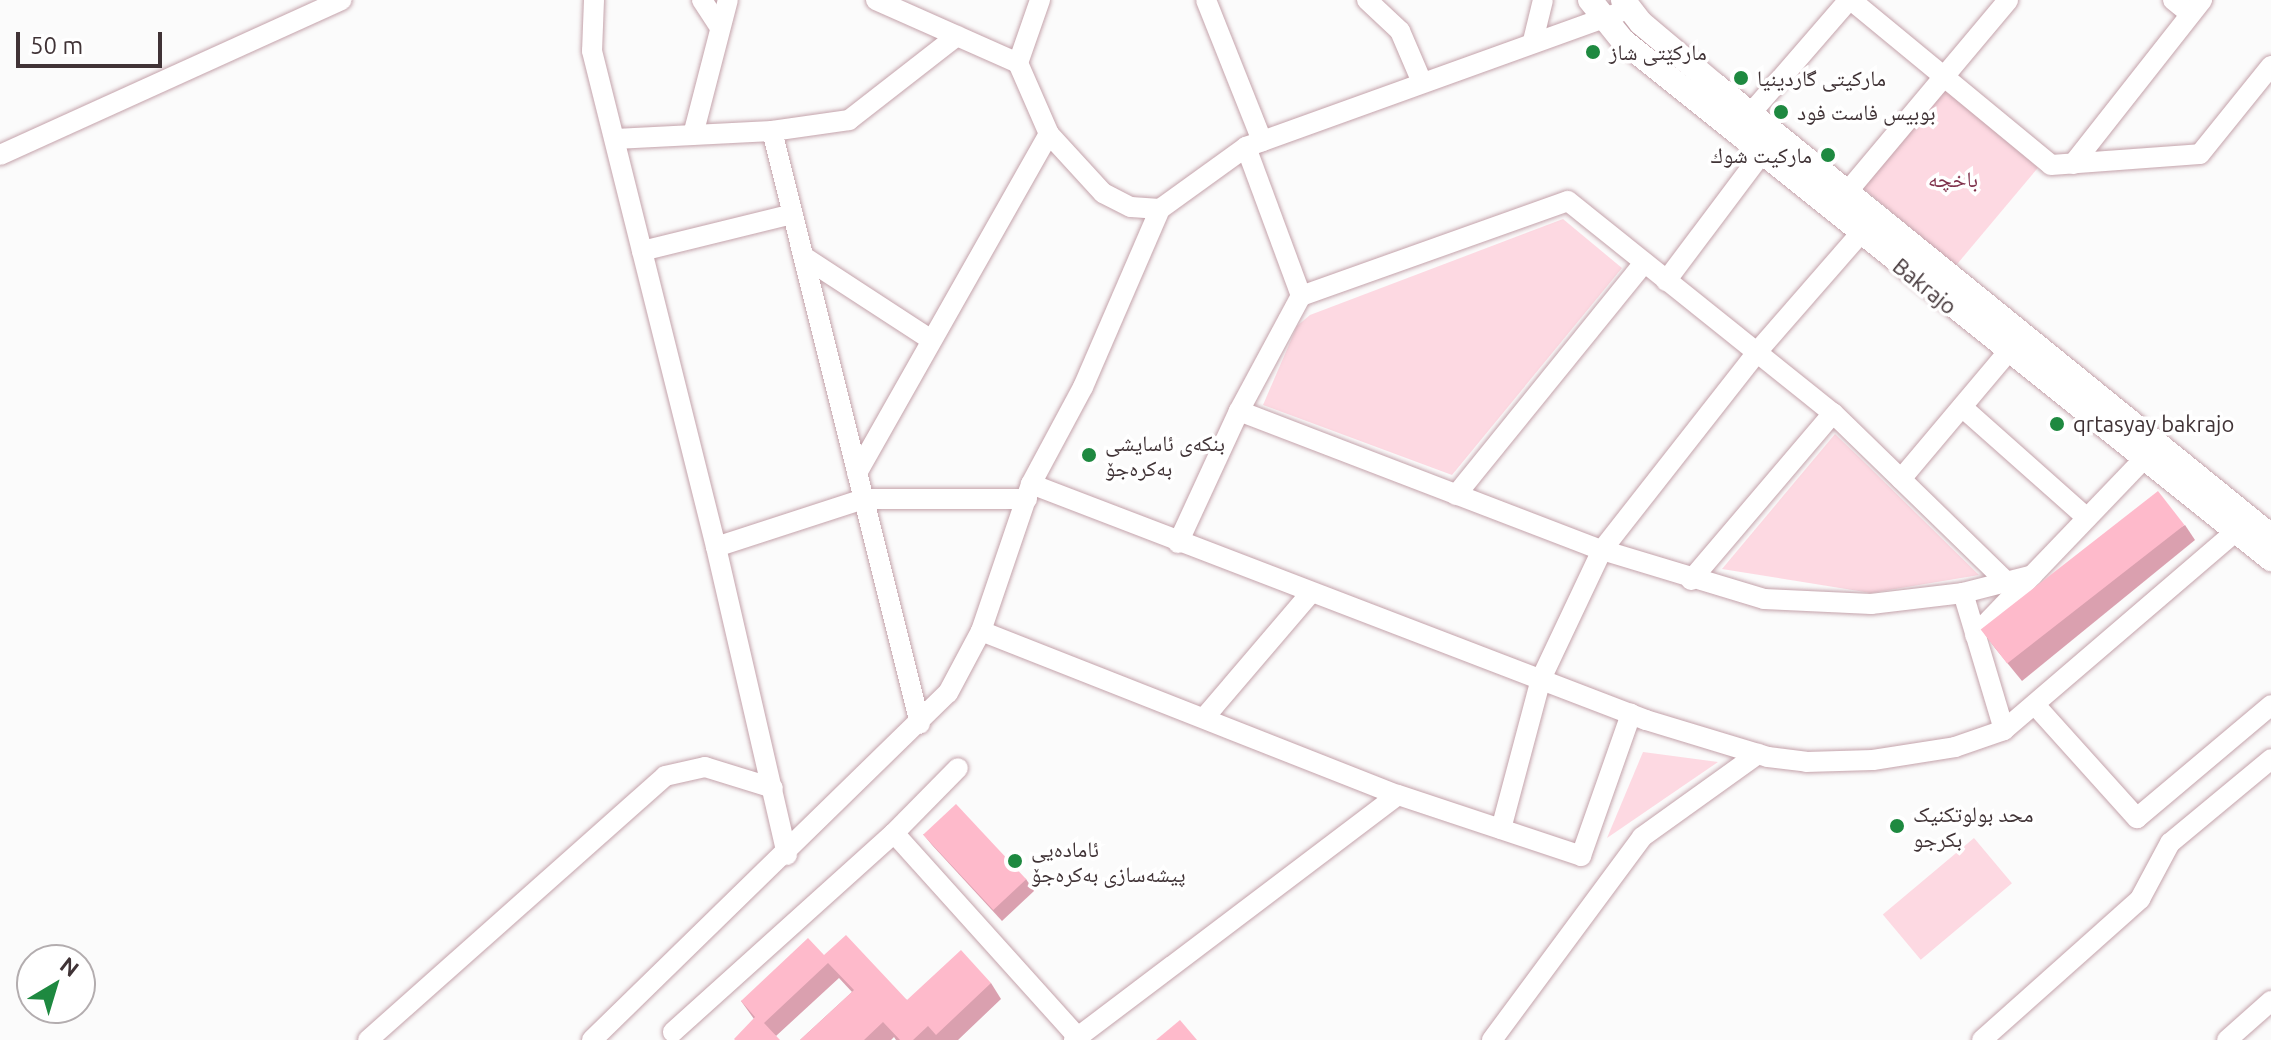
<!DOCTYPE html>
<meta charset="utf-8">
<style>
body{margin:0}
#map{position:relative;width:2271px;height:1040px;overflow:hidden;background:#fbfbfb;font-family:Ubuntu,"Noto Naskh Arabic",sans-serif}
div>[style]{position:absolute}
.green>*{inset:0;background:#fdd9e2;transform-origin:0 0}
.roads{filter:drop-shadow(0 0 2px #c4a3ab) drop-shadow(0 0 2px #c4a3ab)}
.minor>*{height:20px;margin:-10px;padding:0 10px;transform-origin:10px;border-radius:10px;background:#fff}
.tertiary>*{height:24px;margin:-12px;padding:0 12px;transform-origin:12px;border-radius:12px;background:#fff}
.wall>*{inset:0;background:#daa0af}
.building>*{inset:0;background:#febacb;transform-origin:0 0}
.dots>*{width:22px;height:22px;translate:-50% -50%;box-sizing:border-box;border:4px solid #fff;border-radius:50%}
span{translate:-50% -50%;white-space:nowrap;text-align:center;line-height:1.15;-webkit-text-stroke:7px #fff;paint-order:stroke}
.poi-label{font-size:22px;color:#403336}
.left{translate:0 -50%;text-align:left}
.right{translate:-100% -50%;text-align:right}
.park-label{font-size:22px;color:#7f314b}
.street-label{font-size:22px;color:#403336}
.north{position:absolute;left:16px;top:944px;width:80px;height:80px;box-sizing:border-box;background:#fff;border:2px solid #b3adaf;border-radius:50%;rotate:38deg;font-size:22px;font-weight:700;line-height:32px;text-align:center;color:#403336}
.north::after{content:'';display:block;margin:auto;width:28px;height:36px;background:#1e8940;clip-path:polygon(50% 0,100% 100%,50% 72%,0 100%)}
.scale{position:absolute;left:16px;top:32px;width:146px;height:36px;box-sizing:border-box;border:4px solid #403336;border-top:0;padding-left:10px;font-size:24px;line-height:28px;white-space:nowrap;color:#403336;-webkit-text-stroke:6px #fff;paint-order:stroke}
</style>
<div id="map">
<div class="green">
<div style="left:1943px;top:88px;width:124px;height:128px;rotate:40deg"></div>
<div style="clip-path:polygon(1563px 219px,1622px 268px,1452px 475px,1263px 405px,1297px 326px,1310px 315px)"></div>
<div style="clip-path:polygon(1835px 434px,1857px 455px,1979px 575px,1871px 593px,1722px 569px)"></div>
<div style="clip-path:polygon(1643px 752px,1718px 762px,1607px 838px)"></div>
<div style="left:1974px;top:838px;width:59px;height:119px;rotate:50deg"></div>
</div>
<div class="roads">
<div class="minor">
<div style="left:594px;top:0;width:51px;rotate:92.2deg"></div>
<div style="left:592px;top:51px;width:511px;rotate:75.96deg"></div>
<div style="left:716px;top:547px;width:316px;rotate:77deg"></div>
<div style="left:702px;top:0;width:30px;rotate:57deg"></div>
<div style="left:876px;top:0;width:155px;rotate:23.9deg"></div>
<div style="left:1040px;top:0;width:67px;rotate:109.2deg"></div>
<div style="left:1018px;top:63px;width:77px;rotate:66.4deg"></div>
<div style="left:1049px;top:134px;width:80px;rotate:47.5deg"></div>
<div style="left:1103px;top:193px;width:31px;rotate:27deg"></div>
<div style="left:1131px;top:207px;width:29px;rotate:4deg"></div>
<div style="left:1206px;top:0;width:152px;rotate:68.3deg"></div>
<div style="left:1367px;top:0;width:45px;rotate:43.2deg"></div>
<div style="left:1400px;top:31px;width:53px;rotate:66.8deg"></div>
<div style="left:1851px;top:0;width:259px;rotate:39.5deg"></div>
<div style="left:2051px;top:165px;width:149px;rotate:-4.2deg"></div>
<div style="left:2200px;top:154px;width:113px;rotate:-51.1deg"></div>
<div style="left:2173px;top:0;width:22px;rotate:39deg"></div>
<div style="left:1533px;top:41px;width:42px;rotate:-76.3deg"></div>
<div style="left:1751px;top:113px;width:150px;rotate:-49.1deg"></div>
<div style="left:694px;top:131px;width:135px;rotate:-75.5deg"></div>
<div style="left:772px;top:131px;width:611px;rotate:75.99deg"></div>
<div style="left:615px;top:139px;width:157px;rotate:-2.9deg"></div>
<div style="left:772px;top:131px;width:78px;rotate:-8.1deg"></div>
<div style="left:849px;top:120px;width:137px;rotate:-37.9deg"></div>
<div style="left:1246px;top:147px;width:159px;rotate:69.7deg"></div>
<div style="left:0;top:155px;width:375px;rotate:-24.4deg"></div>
<div style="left:2073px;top:164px;width:209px;rotate:-51.8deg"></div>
<div style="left:1848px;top:191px;width:249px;rotate:-50deg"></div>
<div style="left:642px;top:251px;width:155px;rotate:-13.8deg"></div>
<div style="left:804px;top:257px;width:150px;rotate:33.1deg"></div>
<div style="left:1666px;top:281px;width:161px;rotate:-53.1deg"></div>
<div style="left:1962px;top:407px;width:167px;rotate:41.6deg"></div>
<div style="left:1239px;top:411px;width:389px;rotate:21deg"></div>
<div style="left:1602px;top:550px;width:169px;rotate:16.8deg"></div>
<div style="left:1764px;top:599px;width:107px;rotate:2.7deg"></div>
<div style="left:1871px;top:604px;width:93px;rotate:-6.8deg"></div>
<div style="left:1963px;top:593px;width:72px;rotate:-14.4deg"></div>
<div style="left:857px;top:473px;width:390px;rotate:-60.5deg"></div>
<div style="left:1901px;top:479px;width:166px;rotate:-49.9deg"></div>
<div style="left:1031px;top:484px;width:659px;rotate:20.99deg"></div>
<div style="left:1646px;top:720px;width:127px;rotate:16.9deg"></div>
<div style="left:1768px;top:757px;width:38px;rotate:7deg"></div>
<div style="left:1806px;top:762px;width:67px;rotate:-1.7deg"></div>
<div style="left:1873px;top:760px;width:83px;rotate:-9deg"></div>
<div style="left:1955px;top:747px;width:52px;rotate:-19.1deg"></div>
<div style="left:2004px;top:730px;width:306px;rotate:-40.6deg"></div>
<div style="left:1456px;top:495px;width:299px;rotate:-51deg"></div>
<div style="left:1178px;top:543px;width:145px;rotate:-65.2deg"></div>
<div style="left:1239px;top:411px;width:131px;rotate:-61.7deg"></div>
<div style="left:1301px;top:296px;width:283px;rotate:-19.6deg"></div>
<div style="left:1568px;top:201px;width:339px;rotate:38.7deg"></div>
<div style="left:1833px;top:413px;width:245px;rotate:44.2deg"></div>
<div style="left:716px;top:547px;width:156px;rotate:-18deg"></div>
<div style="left:864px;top:499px;width:163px"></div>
<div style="left:1691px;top:580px;width:219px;rotate:-49.6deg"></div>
<div style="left:1963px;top:593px;width:143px;rotate:73.3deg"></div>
<div style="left:981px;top:631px;width:448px;rotate:21.5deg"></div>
<div style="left:1398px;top:795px;width:193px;rotate:18.4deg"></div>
<div style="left:1581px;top:856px;width:151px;rotate:-70.6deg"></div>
<div style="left:1975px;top:635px;width:243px;rotate:-46.2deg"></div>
<div style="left:2036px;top:706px;width:151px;rotate:48deg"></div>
<div style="left:2137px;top:818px;width:175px;rotate:-40.1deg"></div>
<div style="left:1204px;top:718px;width:163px;rotate:-49.5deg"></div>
<div style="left:1501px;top:829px;width:155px;rotate:-75.1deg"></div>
<div style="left:1541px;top:679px;width:143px;rotate:-64.7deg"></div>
<div style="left:1602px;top:550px;width:251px;rotate:-51.9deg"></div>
<div style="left:1757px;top:352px;width:157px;rotate:-48.9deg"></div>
<div style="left:894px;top:833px;width:275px;rotate:48deg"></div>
<div style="left:673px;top:1032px;width:297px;rotate:-42deg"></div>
<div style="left:894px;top:833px;width:91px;rotate:-45.4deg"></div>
<div style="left:368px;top:1040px;width:397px;rotate:-41.6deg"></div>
<div style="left:665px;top:776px;width:41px;rotate:-12.7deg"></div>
<div style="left:705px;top:767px;width:71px;rotate:17.2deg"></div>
<div style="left:592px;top:1040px;width:497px;rotate:-44.3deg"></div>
<div style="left:948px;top:693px;width:70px;rotate:-62deg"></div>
<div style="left:981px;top:631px;width:155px;rotate:-71.2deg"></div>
<div style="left:1031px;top:484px;width:110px;rotate:-61.8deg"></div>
<div style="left:1083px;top:387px;width:194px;rotate:-66.6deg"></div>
<div style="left:1160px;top:209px;width:106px;rotate:-35.8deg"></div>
<div style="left:1246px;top:147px;width:395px;rotate:-19.8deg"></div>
<div style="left:1074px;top:1040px;width:406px;rotate:-37.1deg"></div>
<div style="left:1492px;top:1040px;width:252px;rotate:-53.5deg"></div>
<div style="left:1642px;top:837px;width:143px;rotate:-35.6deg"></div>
<div style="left:1982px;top:1040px;width:212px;rotate:-41.7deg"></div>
<div style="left:2140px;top:899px;width:64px;rotate:-61.8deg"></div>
<div style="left:2170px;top:843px;width:131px;rotate:-39.7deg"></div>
<div style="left:2227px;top:1040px;width:59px;rotate:-41.6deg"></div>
</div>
<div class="tertiary">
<div style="left:1590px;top:0;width:53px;rotate:51.2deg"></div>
<div style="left:1623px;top:41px;width:830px;rotate:38.64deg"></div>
<div style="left:1623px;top:0;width:29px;rotate:52deg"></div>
<div style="left:1641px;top:23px;width:97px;rotate:40deg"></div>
<div style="left:1715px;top:85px;width:716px;rotate:39.05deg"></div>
</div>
</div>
<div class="wall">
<div style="clip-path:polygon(2185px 525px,2195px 540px,2022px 681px,1995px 648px,1984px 633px)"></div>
<div style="clip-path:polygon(923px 834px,1026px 879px,1034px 891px,1002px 921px,932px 845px)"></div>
<div style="clip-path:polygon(824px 955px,907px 1000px,991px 983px,1001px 999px,958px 1040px,896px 1040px,894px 1037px,891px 1040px,800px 1040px,852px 992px,839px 978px,776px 1036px,754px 1019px,741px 1001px)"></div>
</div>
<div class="building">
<div style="left:2158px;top:491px;width:43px;height:225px;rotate:52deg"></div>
<div style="left:956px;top:804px;width:103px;height:45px;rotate:47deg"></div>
<div style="clip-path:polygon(846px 935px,907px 1000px,961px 950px,991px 983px,936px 1035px,928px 1026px,913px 1040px,900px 1040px,883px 1022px,864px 1040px,800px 1040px,854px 990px,828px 963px,764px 1023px,780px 1040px,735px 1040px,734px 1039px,755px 1017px,741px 1001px,808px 938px,824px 955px)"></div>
<div style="clip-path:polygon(1180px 1020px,1197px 1040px,1156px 1040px)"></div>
</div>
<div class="dots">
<div style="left:1593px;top:52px;background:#1e8940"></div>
<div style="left:1741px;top:78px;background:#1e8940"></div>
<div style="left:1781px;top:112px;background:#1e8940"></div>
<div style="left:1828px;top:155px;background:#1e8940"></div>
<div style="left:2057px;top:424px;background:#1e8940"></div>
<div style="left:1089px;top:455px;background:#1e8940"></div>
<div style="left:1897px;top:826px;background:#1e8940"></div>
<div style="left:1015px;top:861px;background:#1e8940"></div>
</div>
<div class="poi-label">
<span class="left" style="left:1609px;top:52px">مارکێتی شاز</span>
<span class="left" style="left:1757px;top:78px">مارکیتی گاردینیا</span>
<span class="left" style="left:1797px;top:112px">بوبيس فاست فود</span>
<span class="right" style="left:1812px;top:155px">ماركيت شوك</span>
<span class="left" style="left:2073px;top:424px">qrtasyay bakrajo</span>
<span class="left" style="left:1105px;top:455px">بنکەی ئاسایشی<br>بەکرەجۆ</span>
<span class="left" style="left:1913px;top:826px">محد بولوتکنیک<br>بکرجو</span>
<span class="left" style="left:1031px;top:861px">ئامادەیی<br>پیشەسازی بەکرەجۆ</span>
</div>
<div class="park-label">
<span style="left:1953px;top:179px">باخچە</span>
</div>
<div class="street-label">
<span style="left:1925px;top:286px;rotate:39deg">Bakrajo</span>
</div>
<div class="north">N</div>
<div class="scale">50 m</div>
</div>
